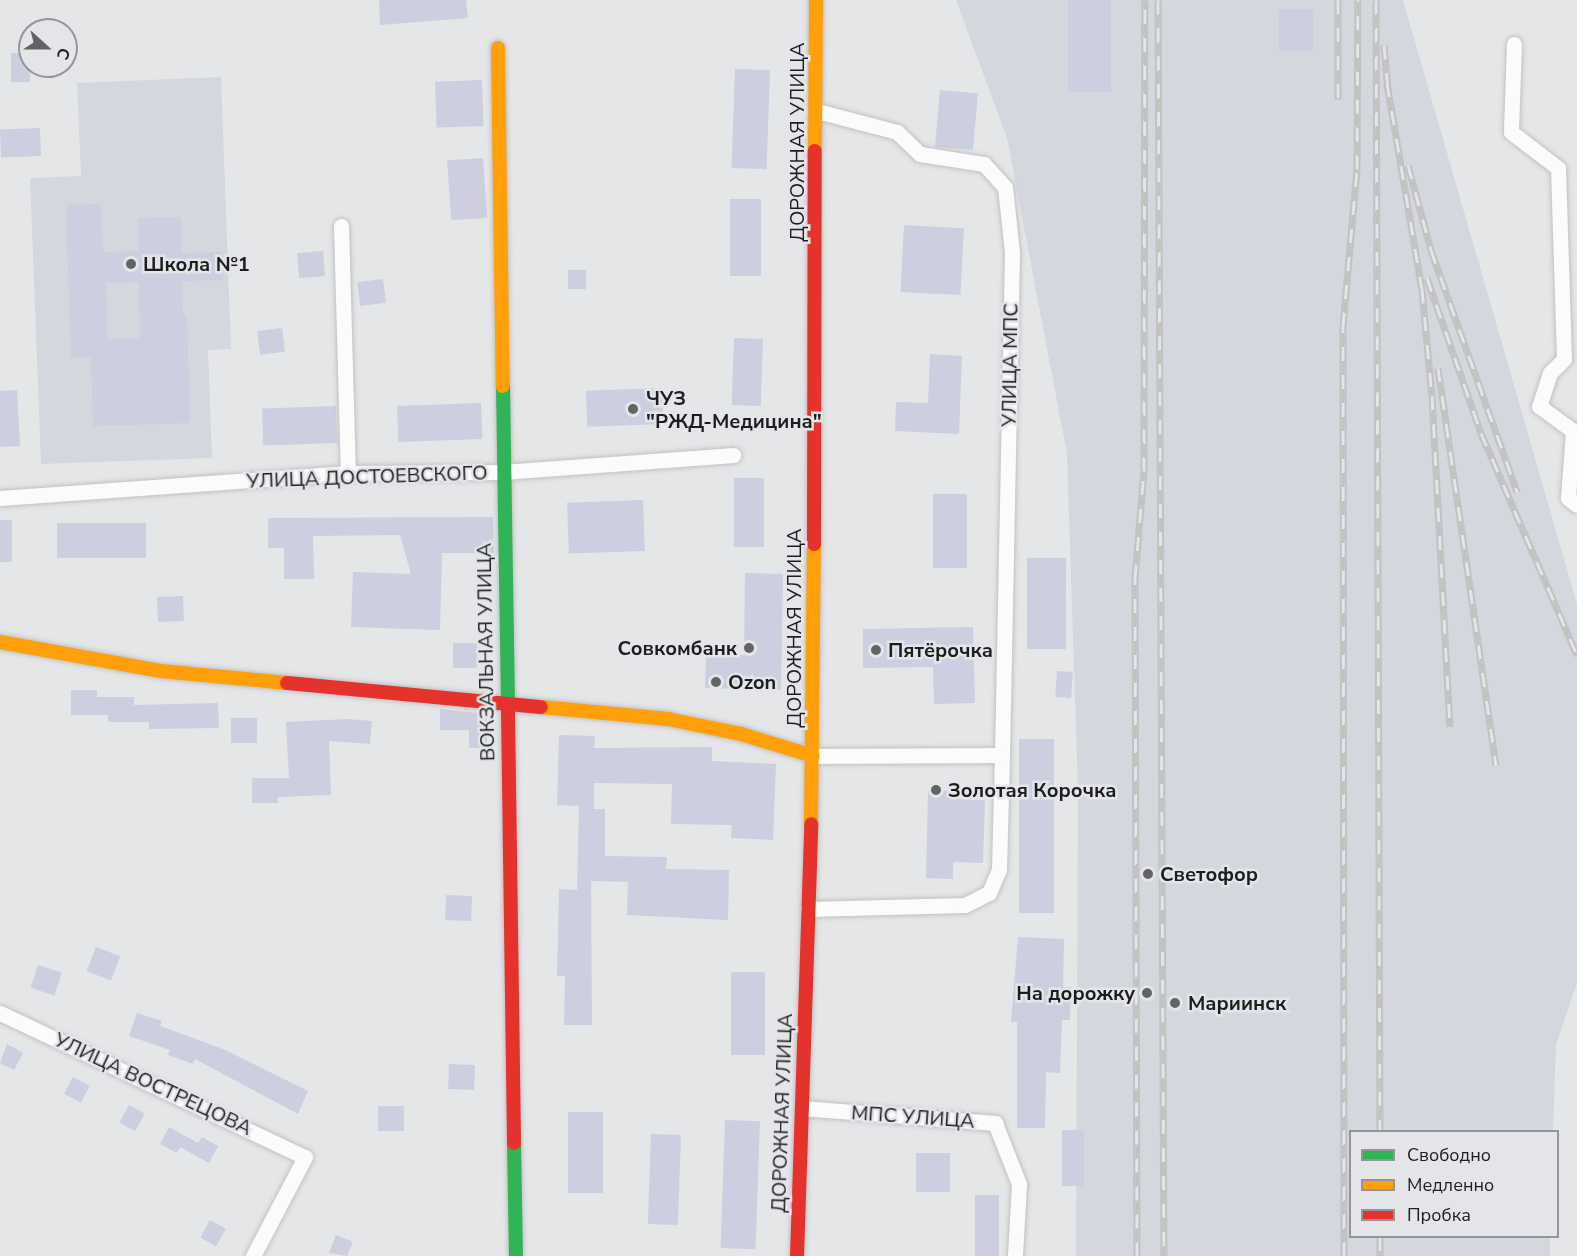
<!DOCTYPE html>
<meta charset="utf-8">
<style>
body{margin:0}
#map{position:relative;width:1577px;height:1256px;overflow:hidden;background:#e5e6e8;font-family:"Nunito Sans",sans-serif}
div>[style]{position:absolute}
.built>*{inset:0;background:#d4d7de}
.building>*{inset:0;background:#cbcfdf;transform-origin:0 0}
.roads{filter:drop-shadow(0 0 2px #c2c2c3) drop-shadow(0 0 2px #c2c2c3)}
.street>*{height:15px;margin:-7.5px;padding:0 7.5px;transform-origin:7.5px;border-radius:7.5px;background:#fbfbfc}
.fast>*{height:14px;margin:-7px;padding:0 7px;transform-origin:7px;border-radius:7px;background:#30b455}
.slow>*{height:14px;margin:-7px;padding:0 7px;transform-origin:7px;border-radius:7px;background:#ff9f0a}
.jam>*{height:14px;margin:-7px;padding:0 7px;transform-origin:7px;border-radius:7px;background:#e5322d}
.rail>*{height:7px;margin-top:-3.5px;transform-origin:0;background:repeating-linear-gradient(90deg,#e4e5e9 0 14px,#c2c2c3 0 28px);box-sizing:border-box;border-block:2px solid #c2c2c3}
.dots>*{width:16px;height:16px;translate:-50% -50%;box-sizing:border-box;border:3px solid #e4e5e9;border-radius:50%}
span{translate:-50% -50%;white-space:nowrap;text-align:center;line-height:1.15;-webkit-text-stroke:5px #e4e5e9;paint-order:stroke}
.street-label{font-size:20px;color:#1c1d1e}
.poi-label{font-size:20px;color:#1c1d1e;font-weight:700}
.left{translate:0 -50%;text-align:left}
.right{translate:-100% -50%;text-align:right}
.legend{position:absolute;left:1349px;top:1130px;width:210px;height:108px;box-sizing:border-box;background:#e4e5e9;border:2px solid #949598;margin:0;padding:8px 10px;list-style:none;font-size:18px;color:#1c1d1e}
.legend li{display:flex;align-items:center;gap:12px;height:30px}
.legend b{width:30px;border:2px solid #949598}
.north{position:absolute;left:18px;top:18px;width:60px;height:60px;box-sizing:border-box;background:#e4e5e9;border:2px solid #949598;border-radius:50%;rotate:111deg;font-size:16px;font-weight:700;line-height:24px;text-align:center;color:#1c1d1e}
.north::after{content:'';display:block;margin:auto;width:21px;height:27px;background:#626365;clip-path:polygon(50% 0,100% 100%,50% 72%,0 100%)}
</style>
<div id="map">
<div class="built">
<div style="clip-path:polygon(956px 0,1403px 0,1577px 604px,1577px 983px,1556px 1045px,1553px 1131px,1350px 1132px,1350px 1236px,1550px 1237px,1550px 1256px,1076px 1256px,1078px 791px,1067px 454px,1007px 138px)"></div>
<div style="clip-path:polygon(221px 77px,231px 349px,208px 350px,212px 458px,41px 464px,30px 178px,81px 176px,77px 83px)"></div>
</div>
<div class="building">
<div style="clip-path:polygon(379px 0,466px 0,468px 18px,380px 25px)"></div>
<div style="left:1068px;top:0;width:43px;height:92px"></div>
<div style="left:1279px;top:9px;width:34px;height:42px"></div>
<div style="left:11px;top:53px;width:19px;height:29px"></div>
<div style="left:735px;top:69px;width:35px;height:99px;rotate:2deg"></div>
<div style="left:482px;top:80px;width:46px;height:47px;rotate:88deg"></div>
<div style="left:940px;top:90px;width:38px;height:57px;rotate:5deg"></div>
<div style="left:40px;top:128px;width:28px;height:40px;rotate:88deg"></div>
<div style="left:483px;top:158px;width:60px;height:36px;rotate:86deg"></div>
<div style="left:730px;top:199px;width:31px;height:77px"></div>
<div style="clip-path:polygon(evenodd,101px 204px,103px 252px,139px 251px,138px 218px,181px 217px,182px 253px,222px 252px,223px 280px,182px 281px,183px 315px,187px 315px,190px 423px,93px 426px,91px 357px,71px 357px,66px 205px,101px 204px,139px 282px,140px 338px,107px 339px,106px 283px,139px 282px)"></div>
<div style="left:904px;top:225px;width:60px;height:67px;rotate:3deg"></div>
<div style="left:323px;top:251px;width:25px;height:26px;rotate:85deg"></div>
<div style="left:568px;top:270px;width:18px;height:19px"></div>
<div style="left:383px;top:279px;width:24px;height:26px;rotate:83deg"></div>
<div style="left:282px;top:328px;width:24px;height:25px;rotate:83deg"></div>
<div style="left:734px;top:338px;width:29px;height:67px;rotate:2deg"></div>
<div style="clip-path:polygon(930px 354px,962px 356px,959px 434px,895px 431px,896px 402px,928px 403px)"></div>
<div style="left:662px;top:388px;width:36px;height:76px;rotate:88deg"></div>
<div style="clip-path:polygon(17px 390px,20px 446px,0 447px,0 391px)"></div>
<div style="left:481px;top:403px;width:36px;height:84px;rotate:88deg"></div>
<div style="left:336px;top:406px;width:37px;height:74px;rotate:88deg"></div>
<div style="left:734px;top:478px;width:30px;height:69px"></div>
<div style="left:933px;top:494px;width:34px;height:74px"></div>
<div style="left:643px;top:500px;width:51px;height:76px;rotate:88deg"></div>
<div style="clip-path:polygon(493px 517px,494px 553px,442px 553px,440px 630px,351px 627px,353px 572px,411px 574px,400px 535px,313px 536px,314px 579px,284px 579px,284px 548px,268px 548px,268px 518px)"></div>
<div style="left:0;top:520px;width:12px;height:42px"></div>
<div style="left:146px;top:523px;width:35px;height:89px;rotate:90deg"></div>
<div style="left:1027px;top:558px;width:39px;height:91px"></div>
<div style="clip-path:polygon(745px 573px,783px 574px,781px 690px,705px 688px,706px 654px,744px 655px)"></div>
<div style="left:183px;top:596px;width:25px;height:26px;rotate:88deg"></div>
<div style="clip-path:polygon(973px 627px,975px 703px,934px 704px,933px 667px,863px 668px,863px 629px)"></div>
<div style="left:453px;top:643px;width:24px;height:25px"></div>
<div style="left:1057px;top:671px;width:16px;height:26px;rotate:4deg"></div>
<div style="clip-path:polygon(71px 690px,97px 690px,97px 697px,134px 697px,134px 705px,218px 703px,219px 728px,149px 729px,149px 722px,108px 722px,108px 715px,71px 715px)"></div>
<div style="clip-path:polygon(440px 709px,487px 714px,487px 748px,469px 748px,469px 730px,440px 730px)"></div>
<div style="left:257px;top:718px;width:25px;height:26px;rotate:90deg"></div>
<div style="clip-path:polygon(348px 719px,372px 721px,370px 744px,329px 741px,331px 795px,278px 797px,278px 803px,252px 803px,252px 778px,289px 778px,286px 722px)"></div>
<div style="clip-path:polygon(559px 735px,595px 736px,594px 748px,712px 747px,712px 761px,776px 764px,773px 840px,731px 838px,732px 825px,671px 824px,672px 784px,594px 783px,594px 809px,605px 809px,605px 856px,667px 857px,666px 869px,729px 870px,728px 920px,627px 915px,628px 882px,591px 881px,592px 1025px,564px 1025px,565px 976px,557px 976px,559px 889px,577px 890px,579px 806px,557px 805px)"></div>
<div style="left:1019px;top:739px;width:35px;height:174px"></div>
<div style="clip-path:polygon(928px 790px,954px 791px,954px 799px,985px 800px,983px 863px,953px 862px,953px 879px,926px 878px)"></div>
<div style="left:446px;top:895px;width:26px;height:25px;rotate:2deg"></div>
<div style="clip-path:polygon(1018px 937px,1064px 939px,1063px 987px,1071px 987px,1070px 1020px,1062px 1020px,1060px 1073px,1046px 1072px,1045px 1128px,1017px 1128px,1017px 1022px,1011px 1022px)"></div>
<div style="left:96px;top:947px;width:26px;height:26px;rotate:21deg"></div>
<div style="left:38px;top:965px;width:25px;height:24px;rotate:18deg"></div>
<div style="left:731px;top:972px;width:34px;height:83px"></div>
<div style="clip-path:polygon(137px 1013px,162px 1021px,160px 1026px,223px 1049px,308px 1091px,298px 1114px,195px 1059px,193px 1064px,168px 1055px,170px 1050px,129px 1036px)"></div>
<div style="clip-path:polygon(7px 1044px,23px 1053px,14px 1070px,0 1063px)"></div>
<div style="left:449px;top:1064px;width:26px;height:25px;rotate:2deg"></div>
<div style="left:73px;top:1077px;width:19px;height:19px;rotate:28deg"></div>
<div style="left:129px;top:1105px;width:18px;height:20px;rotate:29deg"></div>
<div style="left:378px;top:1106px;width:26px;height:25px"></div>
<div style="left:568px;top:1112px;width:35px;height:81px"></div>
<div style="left:725px;top:1120px;width:35px;height:128px;rotate:2deg"></div>
<div style="clip-path:polygon(169px 1127px,198px 1143px,202px 1137px,218px 1146px,209px 1163px,180px 1147px,177px 1153px,160px 1144px)"></div>
<div style="left:1062px;top:1130px;width:22px;height:56px"></div>
<div style="left:651px;top:1134px;width:30px;height:90px;rotate:2deg"></div>
<div style="left:916px;top:1153px;width:34px;height:39px"></div>
<div style="left:975px;top:1195px;width:24px;height:61px"></div>
<div style="left:210px;top:1220px;width:18px;height:20px;rotate:29deg"></div>
<div style="clip-path:polygon(336px 1235px,353px 1242px,347px 1256px,329px 1253px)"></div>
</div>
<div class="roads">
<div class="street">
<div style="left:1514px;top:44px;width:88px;rotate:92deg"></div>
<div style="left:1511px;top:132px;width:59px;rotate:37.5deg"></div>
<div style="left:1558px;top:168px;width:191px;rotate:88.2deg"></div>
<div style="left:1564px;top:359px;width:20px;rotate:135deg"></div>
<div style="left:1550px;top:373px;width:35px;rotate:108deg"></div>
<div style="left:1539px;top:406px;width:42px;rotate:36.3deg"></div>
<div style="left:1573px;top:431px;width:67px;rotate:94.3deg"></div>
<div style="left:1568px;top:498px;width:11px;rotate:38deg"></div>
<div style="left:817px;top:111px;width:83px;rotate:14.7deg"></div>
<div style="left:897px;top:132px;width:32px;rotate:44deg"></div>
<div style="left:920px;top:154px;width:65px;rotate:8.9deg"></div>
<div style="left:984px;top:164px;width:31px;rotate:48deg"></div>
<div style="left:1005px;top:187px;width:66px;rotate:83.9deg"></div>
<div style="left:1012px;top:253px;width:502px;rotate:91.14deg"></div>
<div style="left:341px;top:226px;width:247px;rotate:88.4deg"></div>
<div style="left:0;top:498px;width:349px;rotate:-4.1deg"></div>
<div style="left:348px;top:473px;width:155px;rotate:-0.4deg"></div>
<div style="left:503px;top:472px;width:231px;rotate:-4.2deg"></div>
<div style="left:808px;top:909px;width:157px;rotate:-1.5deg"></div>
<div style="left:965px;top:905px;width:27px;rotate:-27deg"></div>
<div style="left:989px;top:893px;width:25px;rotate:-67deg"></div>
<div style="left:999px;top:870px;width:115px;rotate:-88.5deg"></div>
<div style="left:1002px;top:755px;width:189px;rotate:179.7deg"></div>
<div style="left:0;top:1013px;width:337px;rotate:25.3deg"></div>
<div style="left:305px;top:1157px;width:112px;rotate:117.7deg"></div>
<div style="left:802px;top:1108px;width:194px;rotate:4.4deg"></div>
<div style="left:995px;top:1123px;width:66px;rotate:68.5deg"></div>
<div style="left:1019px;top:1184px;width:72px;rotate:93.2deg"></div>
</div>
<div class="fast">
<div style="left:503px;top:386px;width:325px;rotate:89.1deg"></div>
<div style="left:514px;top:1143px;width:113px;rotate:89deg"></div>
</div>
<div class="slow">
<div style="left:498px;top:48px;width:338px;rotate:89.2deg"></div>
<div style="left:815px;top:151px;width:151px;rotate:-89.6deg"></div>
<div style="left:0;top:642px;width:164px;rotate:10.2deg"></div>
<div style="left:161px;top:671px;width:127px;rotate:5.4deg"></div>
<div style="left:541px;top:707px;width:128px;rotate:5.4deg"></div>
<div style="left:668px;top:719px;width:75px;rotate:11.6deg"></div>
<div style="left:741px;top:734px;width:75px;rotate:17deg"></div>
<div style="left:811px;top:824px;width:280px;rotate:-89.4deg"></div>
</div>
<div class="jam">
<div style="left:814px;top:544px;width:393px;rotate:-89.9deg"></div>
<div style="left:287px;top:683px;width:255px;rotate:5.4deg"></div>
<div style="left:508px;top:711px;width:432px;rotate:89.2deg"></div>
<div style="left:797px;top:1256px;width:432px;rotate:-88.1deg"></div>
</div>
</div>
<div class="rail">
<div style="left:1158px;top:0;width:1256px;rotate:89.73deg"></div>
<div style="left:1338px;top:0;width:99px;rotate:90deg"></div>
<div style="left:1376px;top:0;width:1132px;rotate:89.8deg"></div>
<div style="left:1384px;top:45px;width:45px;rotate:84.9deg"></div>
<div style="left:1387px;top:83px;width:209px;rotate:80.4deg"></div>
<div style="left:1422px;top:289px;width:107px;rotate:84.7deg"></div>
<div style="left:1432px;top:396px;width:331px;rotate:86.9deg"></div>
<div style="left:1408px;top:165px;width:88px;rotate:74.9deg"></div>
<div style="left:1431px;top:250px;width:257px;rotate:70.4deg"></div>
<div style="left:1427px;top:278px;width:164px;rotate:70.8deg"></div>
<div style="left:1481px;top:433px;width:242px;rotate:66.6deg"></div>
<div style="left:1438px;top:368px;width:402px;rotate:81.7deg"></div>
<div style="left:1380px;top:1236px;width:20px;rotate:90deg"></div>
<div style="left:1137px;top:1256px;width:678px;rotate:-90.17deg"></div>
<div style="left:1135px;top:578px;width:107px;rotate:-85.2deg"></div>
<div style="left:1144px;top:471px;width:471px;rotate:-89.9deg"></div>
<div style="left:1344px;top:1256px;width:930px;rotate:-90.06deg"></div>
<div style="left:1343px;top:326px;width:158px;rotate:-84.9deg"></div>
<div style="left:1357px;top:169px;width:169px;rotate:-89.7deg"></div>
</div>
<div class="dots">
<div style="left:131px;top:264px;background:#626365"></div>
<div style="left:633px;top:409px;background:#626365"></div>
<div style="left:749px;top:648px;background:#626365"></div>
<div style="left:876px;top:650px;background:#626365"></div>
<div style="left:716px;top:682px;background:#626365"></div>
<div style="left:936px;top:790px;background:#626365"></div>
<div style="left:1148px;top:874px;background:#626365"></div>
<div style="left:1147px;top:993px;background:#626365"></div>
<div style="left:1175px;top:1003px;background:#626365"></div>
</div>
<div class="street-label">
<span style="left:797px;top:142px;rotate:-90deg">ДОРОЖНАЯ УЛИЦА</span>
<span style="left:1010px;top:365px;rotate:-89deg">УЛИЦА МПС</span>
<span style="left:367px;top:477px;rotate:-2deg">УЛИЦА ДОСТОЕВСКОГО</span>
<span style="left:794px;top:628px;rotate:-90deg">ДОРОЖНАЯ УЛИЦА</span>
<span style="left:486px;top:652px;rotate:-91deg">ВОКЗАЛЬНАЯ УЛИЦА</span>
<span style="left:153px;top:1084px;rotate:25deg">УЛИЦА ВОСТРЕЦОВА</span>
<span style="left:782px;top:1113px;rotate:-88deg">ДОРОЖНАЯ УЛИЦА</span>
<span style="left:913px;top:1117px;rotate:4deg">МПС УЛИЦА</span>
</div>
<div class="poi-label">
<span class="left" style="left:143px;top:264px">Школа №1</span>
<span class="left" style="left:646px;top:410px">ЧУЗ<br>"РЖД-Медицина"</span>
<span class="right" style="left:737px;top:648px">Совкомбанк</span>
<span class="left" style="left:888px;top:650px">Пятёрочка</span>
<span class="left" style="left:728px;top:682px">Ozon</span>
<span class="left" style="left:948px;top:790px">Золотая Корочка</span>
<span class="left" style="left:1160px;top:874px">Светофор</span>
<span class="right" style="left:1135px;top:993px">На дорожку</span>
<span class="left" style="left:1188px;top:1003px">Мариинск</span>
</div>
<ul class="legend">
<li><b style="height:8px;background:#30b455"></b>Свободно</li>
<li><b style="height:8px;background:#ff9f0a"></b>Медленно</li>
<li><b style="height:8px;background:#e5322d"></b>Пробка</li>
</ul>
<div class="north">С</div>
</div>
